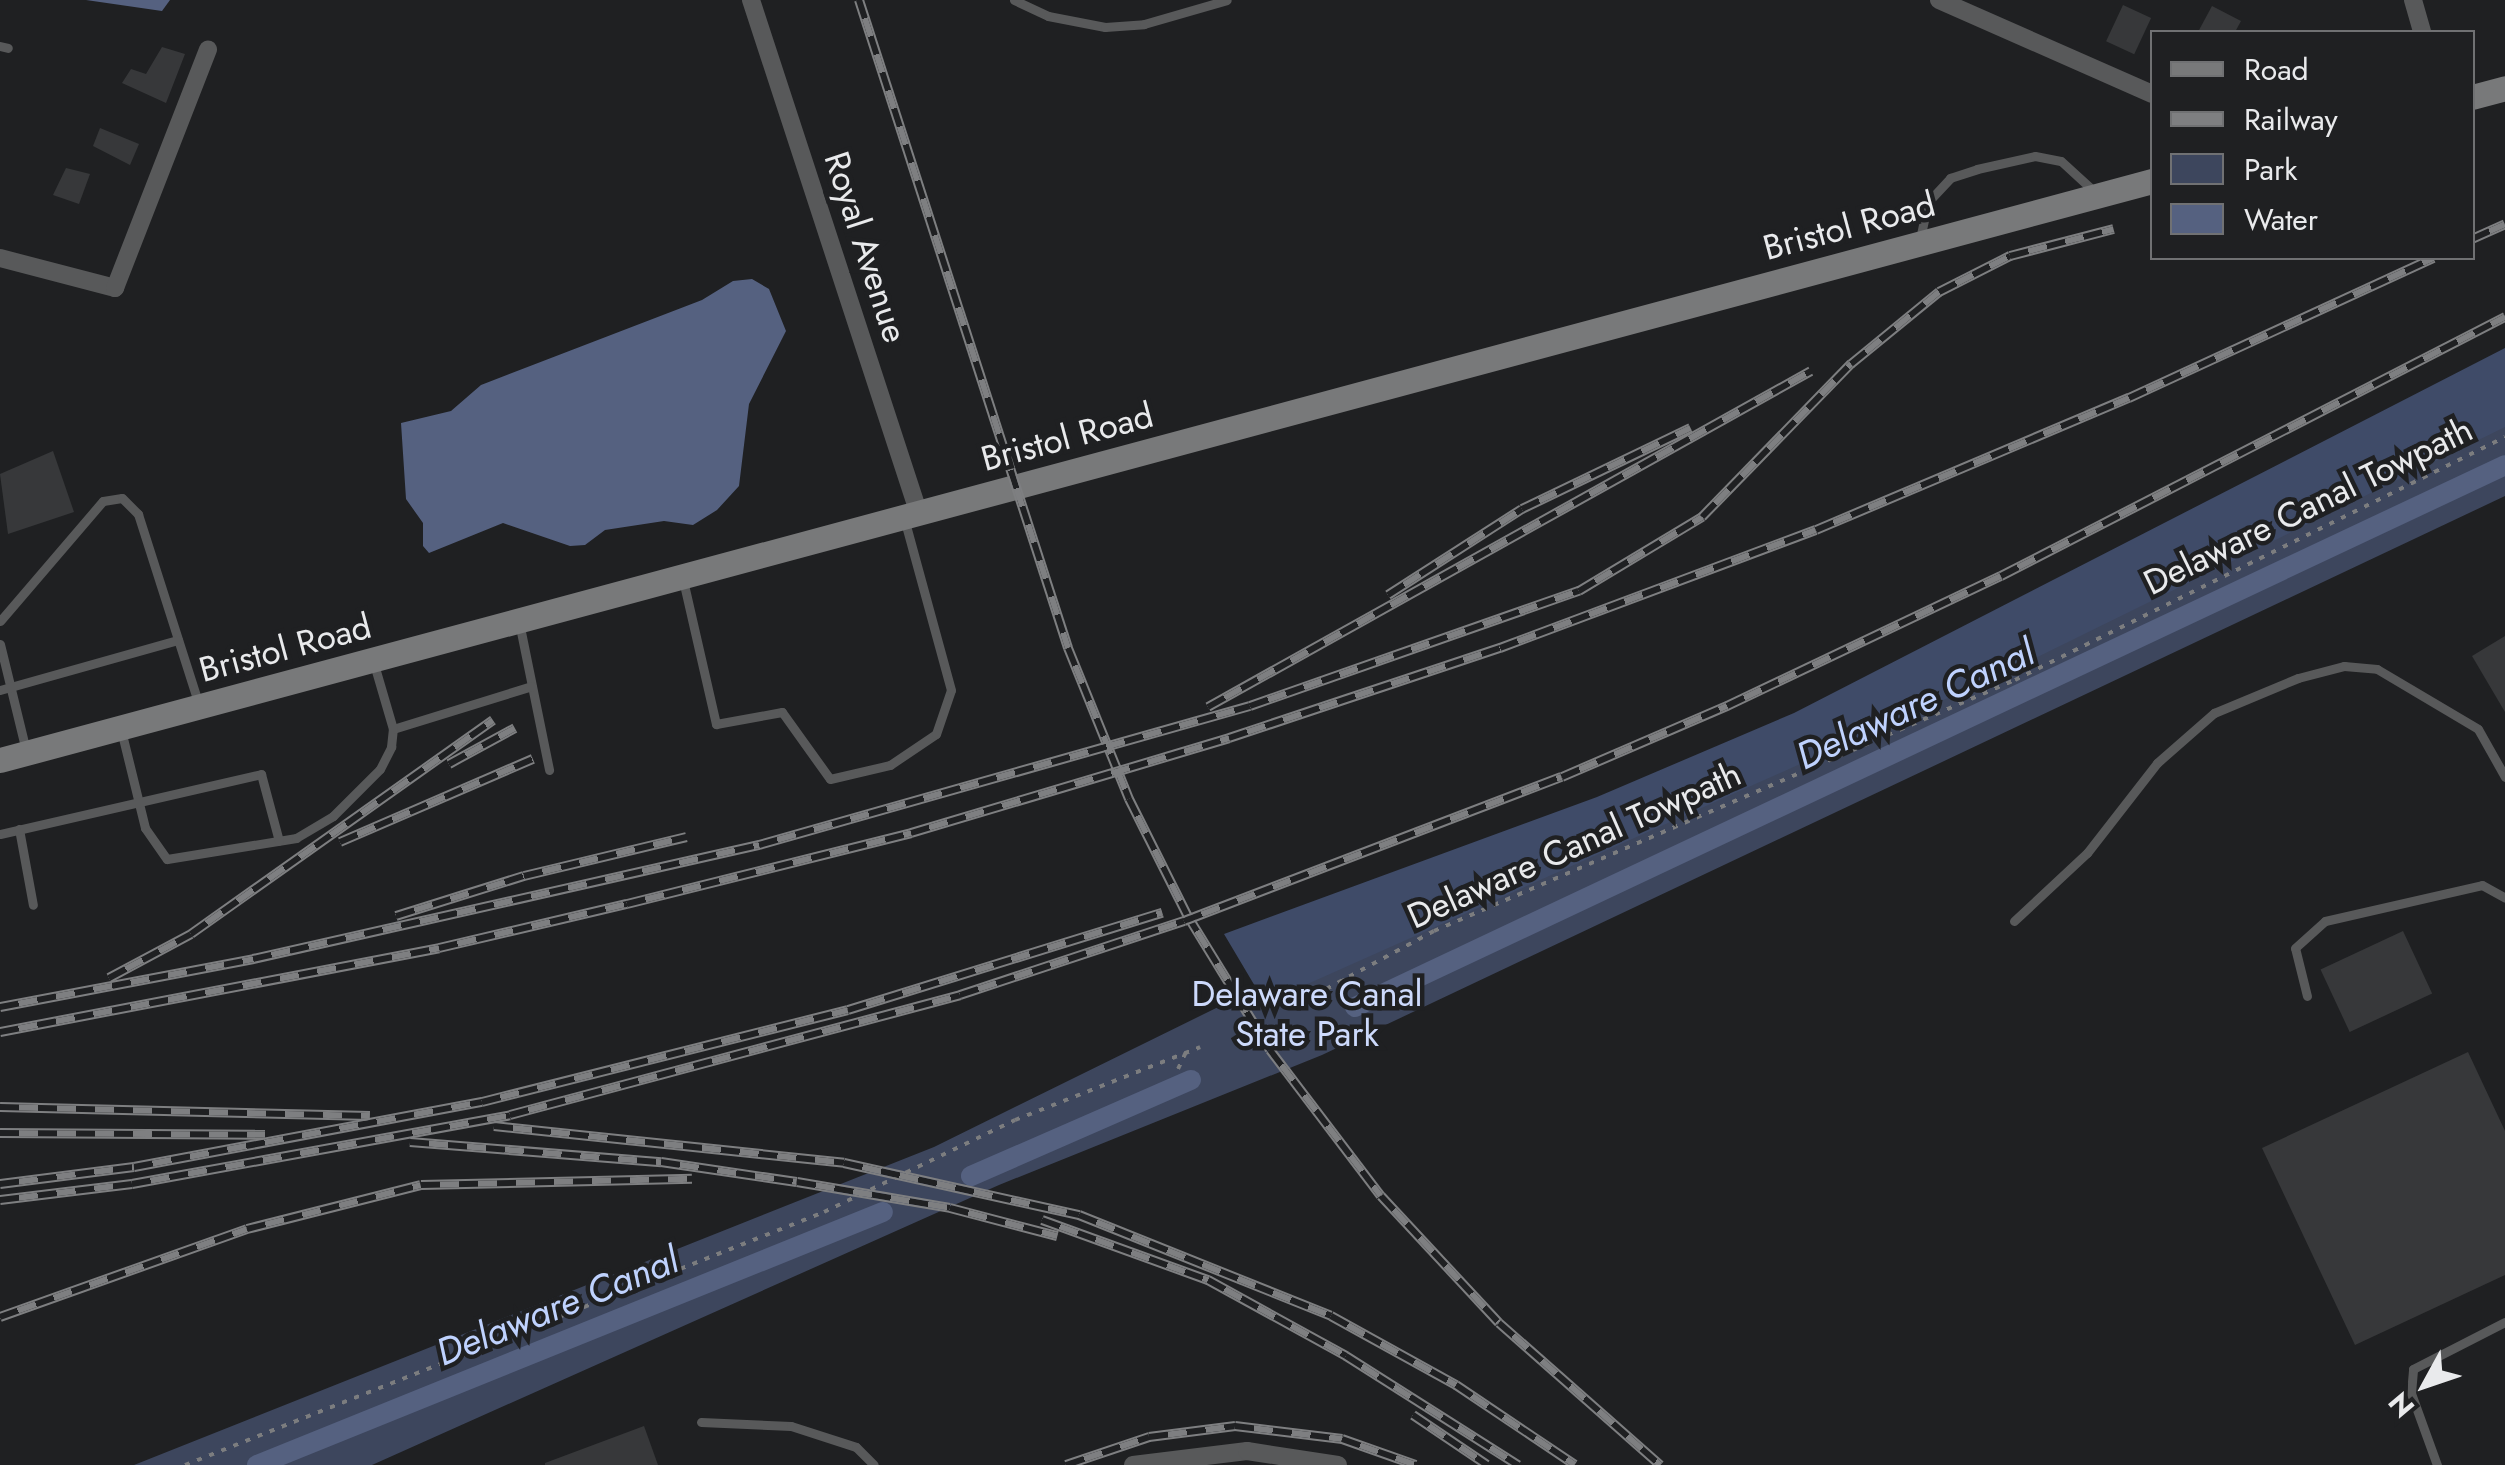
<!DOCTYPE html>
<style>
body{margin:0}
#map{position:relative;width:2505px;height:1465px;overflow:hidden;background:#1f2022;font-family:Jost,sans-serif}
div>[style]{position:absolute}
.green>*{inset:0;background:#3d465d}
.forest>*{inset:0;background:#3f4b68}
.water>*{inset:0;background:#556180}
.canal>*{height:20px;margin:-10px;padding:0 10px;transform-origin:10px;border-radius:10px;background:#556180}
.building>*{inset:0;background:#37383a;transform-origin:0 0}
.path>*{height:4px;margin-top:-2px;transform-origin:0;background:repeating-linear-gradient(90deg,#7c7d7f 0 5px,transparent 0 13px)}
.lane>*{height:9px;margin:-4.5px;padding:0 4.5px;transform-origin:4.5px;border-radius:4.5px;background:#58595a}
.street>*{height:18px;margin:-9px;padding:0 9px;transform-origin:9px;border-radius:9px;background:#58595a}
.secondary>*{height:25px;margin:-12.5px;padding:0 12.5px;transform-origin:12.5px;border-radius:12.5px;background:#78797a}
.rail>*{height:10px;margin-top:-5px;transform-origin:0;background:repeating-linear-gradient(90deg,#1f2022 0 19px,#7e7f81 0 38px);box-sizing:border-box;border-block:2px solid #7e7f81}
span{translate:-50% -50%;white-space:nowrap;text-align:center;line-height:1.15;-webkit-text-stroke:9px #1f2022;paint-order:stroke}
.street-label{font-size:35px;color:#e9eaec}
.park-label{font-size:35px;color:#cddafc}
.water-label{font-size:38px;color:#bfd2fe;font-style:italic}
.legend{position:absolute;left:2150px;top:30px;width:325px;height:230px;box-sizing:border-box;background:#1f2022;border:2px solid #707173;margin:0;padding:12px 18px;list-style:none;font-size:30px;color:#e9eaec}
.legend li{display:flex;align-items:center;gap:20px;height:50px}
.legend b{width:50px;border:2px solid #707173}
.north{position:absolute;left:2375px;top:1335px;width:100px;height:100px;-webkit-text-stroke:8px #1f2022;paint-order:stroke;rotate:230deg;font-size:28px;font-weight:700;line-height:40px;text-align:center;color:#e9eaec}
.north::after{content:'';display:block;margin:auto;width:35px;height:45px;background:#e9eaec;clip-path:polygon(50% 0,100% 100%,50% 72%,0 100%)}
</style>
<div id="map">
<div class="green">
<div style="clip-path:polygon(2505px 426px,2505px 496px,1322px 1055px,999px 1185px,372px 1465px,134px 1465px,934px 1147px,1273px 980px)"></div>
</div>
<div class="forest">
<div style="clip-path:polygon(2505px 348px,2505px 427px,2013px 669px,1265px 1003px,1224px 934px,1597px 797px,1794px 713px)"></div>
</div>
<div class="water">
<div style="clip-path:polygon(86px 0,170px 0,162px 11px)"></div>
<div style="clip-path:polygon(752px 279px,769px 289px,786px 331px,749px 404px,739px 486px,717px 510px,693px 525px,664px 521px,605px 530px,585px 545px,570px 546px,503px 523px,429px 553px,423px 546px,423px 523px,406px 499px,401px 423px,451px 411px,481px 385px,702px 300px,733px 281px)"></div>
</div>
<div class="canal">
<div style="left:1355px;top:1007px;width:1271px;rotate:-25.23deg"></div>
<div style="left:971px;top:1176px;width:240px;rotate:-23.6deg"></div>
<div style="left:257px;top:1465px;width:675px;rotate:-22.01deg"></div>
</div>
<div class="building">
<div style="left:2123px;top:5px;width:31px;height:40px;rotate:25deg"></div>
<div style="clip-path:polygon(2212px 6px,2241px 21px,2235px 32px,2198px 32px)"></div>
<div style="clip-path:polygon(162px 47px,185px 54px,166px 103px,122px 83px,131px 69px,146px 74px)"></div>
<div style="clip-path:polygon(100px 128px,139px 144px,130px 165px,93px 146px)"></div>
<div style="clip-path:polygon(66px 168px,90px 174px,79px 204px,53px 195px)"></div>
<div style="clip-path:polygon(53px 451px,74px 512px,8px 534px,0 474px)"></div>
<div style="clip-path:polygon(2505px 636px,2505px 712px,2472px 656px)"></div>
<div style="left:2403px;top:931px;width:69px;height:91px;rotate:65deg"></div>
<div style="clip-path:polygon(2468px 1052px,2505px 1131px,2505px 1275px,2355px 1345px,2262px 1148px)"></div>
<div style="clip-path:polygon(644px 1426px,658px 1465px,545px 1465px,545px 1463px)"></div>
</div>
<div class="path">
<div style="left:1342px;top:980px;width:20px;rotate:18deg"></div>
<div style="left:1315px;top:995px;width:135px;rotate:-28.3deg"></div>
<div style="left:1434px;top:931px;width:633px;rotate:-23.37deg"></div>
<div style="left:2015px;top:680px;width:547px;rotate:-26.38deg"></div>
<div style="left:1178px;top:1069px;width:19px;rotate:-65deg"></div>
<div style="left:185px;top:1465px;width:687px;rotate:-21.6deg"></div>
<div style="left:824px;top:1212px;width:212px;rotate:-25.7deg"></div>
<div style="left:1015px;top:1120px;width:199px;rotate:-21.5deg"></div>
</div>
<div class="lane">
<div style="left:1014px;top:0;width:38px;rotate:25deg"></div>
<div style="left:1048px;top:16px;width:58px;rotate:10.9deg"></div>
<div style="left:1105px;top:27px;width:39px;rotate:-4deg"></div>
<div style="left:1144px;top:24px;width:86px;rotate:-16.1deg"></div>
<div style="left:0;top:46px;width:8px;rotate:14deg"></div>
<div style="left:1920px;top:239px;width:38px;rotate:-78deg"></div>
<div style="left:1928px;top:202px;width:33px;rotate:-47deg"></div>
<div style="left:1950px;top:178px;width:28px;rotate:-18deg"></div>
<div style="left:1977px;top:169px;width:59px;rotate:-12.6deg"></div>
<div style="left:2035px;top:156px;width:26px;rotate:11deg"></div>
<div style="left:2061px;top:161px;width:49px;rotate:42.5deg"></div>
<div style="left:683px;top:580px;width:148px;rotate:77.1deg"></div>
<div style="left:716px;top:724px;width:67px;rotate:-10.3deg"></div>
<div style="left:782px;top:712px;width:82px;rotate:54.4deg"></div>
<div style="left:830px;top:779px;width:62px;rotate:-13.1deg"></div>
<div style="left:890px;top:765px;width:55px;rotate:-34deg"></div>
<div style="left:936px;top:734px;width:46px;rotate:-71.2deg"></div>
<div style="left:951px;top:690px;width:178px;rotate:-105.3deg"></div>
<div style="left:0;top:621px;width:158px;rotate:-49.4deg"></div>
<div style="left:103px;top:501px;width:19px;rotate:-9deg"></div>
<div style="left:122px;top:498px;width:23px;rotate:45deg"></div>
<div style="left:138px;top:514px;width:201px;rotate:72.3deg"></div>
<div style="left:519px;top:622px;width:151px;rotate:78.5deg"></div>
<div style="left:0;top:644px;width:110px;rotate:76.3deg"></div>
<div style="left:0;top:690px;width:185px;rotate:-15.7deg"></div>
<div style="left:393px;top:729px;width:145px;rotate:-17.2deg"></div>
<div style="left:121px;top:730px;width:101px;rotate:76.2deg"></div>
<div style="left:145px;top:828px;width:38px;rotate:55deg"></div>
<div style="left:167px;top:859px;width:131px;rotate:-9.2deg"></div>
<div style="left:296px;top:838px;width:43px;rotate:-30.7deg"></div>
<div style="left:333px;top:816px;width:66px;rotate:-45deg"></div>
<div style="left:380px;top:769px;width:25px;rotate:-63deg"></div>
<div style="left:391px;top:747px;width:18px;rotate:-84deg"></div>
<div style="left:393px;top:729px;width:68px;rotate:-106.3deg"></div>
<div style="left:19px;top:829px;width:77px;rotate:79.6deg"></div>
<div style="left:0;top:834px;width:268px;rotate:-12.9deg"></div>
<div style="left:261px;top:774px;width:69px;rotate:75deg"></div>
<div style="left:2014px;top:921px;width:100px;rotate:-43deg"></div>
<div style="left:2087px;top:853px;width:114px;rotate:-52.1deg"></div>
<div style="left:2157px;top:763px;width:76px;rotate:-41.3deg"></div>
<div style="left:2214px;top:713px;width:91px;rotate:-22.6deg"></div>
<div style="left:2298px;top:678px;width:48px;rotate:-14.6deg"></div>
<div style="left:2344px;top:666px;width:33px;rotate:5deg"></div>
<div style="left:2377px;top:669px;width:117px;rotate:30.7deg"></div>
<div style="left:2478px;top:729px;width:55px;rotate:60.6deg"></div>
<div style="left:2307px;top:996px;width:49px;rotate:-104deg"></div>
<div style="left:2295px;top:948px;width:40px;rotate:-42deg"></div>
<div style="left:2325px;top:921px;width:161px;rotate:-12.9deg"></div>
<div style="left:2482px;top:885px;width:26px;rotate:29deg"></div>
<div style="left:701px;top:1422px;width:90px;rotate:2.5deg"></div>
<div style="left:791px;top:1426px;width:68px;rotate:17.9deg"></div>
<div style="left:856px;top:1447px;width:25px;rotate:45deg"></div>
<div style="left:2437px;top:1465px;width:77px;rotate:-109.9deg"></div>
<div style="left:2411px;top:1393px;width:24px;rotate:-85deg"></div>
<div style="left:2413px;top:1369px;width:103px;rotate:-27.1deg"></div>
</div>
<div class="street">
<div style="left:751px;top:0;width:541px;rotate:71.9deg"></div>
<div style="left:1939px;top:0;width:233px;rotate:23.8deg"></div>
<div style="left:2413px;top:0;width:33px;rotate:74deg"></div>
<div style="left:0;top:258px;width:119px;rotate:14.6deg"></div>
<div style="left:115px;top:288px;width:256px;rotate:-68.7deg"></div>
<div style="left:1133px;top:1465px;width:115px;rotate:-7deg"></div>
<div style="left:1247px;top:1451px;width:92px;rotate:8.7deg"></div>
</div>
<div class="secondary">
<div style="left:2472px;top:97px;width:34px;rotate:-15deg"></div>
<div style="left:0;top:760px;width:2229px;rotate:-15.06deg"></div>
</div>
<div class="rail">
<div style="left:859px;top:0;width:681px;rotate:72.12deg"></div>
<div style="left:1068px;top:648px;width:163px;rotate:68deg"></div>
<div style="left:1129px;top:799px;width:130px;rotate:63.4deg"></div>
<div style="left:1187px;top:915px;width:158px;rotate:58.4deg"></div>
<div style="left:1270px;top:1050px;width:183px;rotate:52.8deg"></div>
<div style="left:1381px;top:1196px;width:173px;rotate:47.1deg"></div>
<div style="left:1499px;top:1323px;width:215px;rotate:41.4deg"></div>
<div style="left:2472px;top:239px;width:36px;rotate:-24deg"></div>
<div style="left:1388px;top:595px;width:159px;rotate:-32.7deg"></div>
<div style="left:1522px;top:509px;width:187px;rotate:-25.7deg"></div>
<div style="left:1208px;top:707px;width:690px;rotate:-29.13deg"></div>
<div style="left:449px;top:764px;width:75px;rotate:-28.6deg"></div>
<div style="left:340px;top:842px;width:210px;rotate:-23.3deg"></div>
<div style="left:396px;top:916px;width:134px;rotate:-17.4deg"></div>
<div style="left:524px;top:876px;width:167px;rotate:-13.5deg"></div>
<div style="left:109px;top:978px;width:93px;rotate:-28.2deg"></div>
<div style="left:191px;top:934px;width:370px;rotate:-35.3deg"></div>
<div style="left:0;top:1007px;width:258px;rotate:-10.7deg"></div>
<div style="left:253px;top:959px;width:519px;rotate:-12.7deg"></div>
<div style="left:759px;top:845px;width:510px;rotate:-15.81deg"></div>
<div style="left:1250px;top:706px;width:349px;rotate:-19.3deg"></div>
<div style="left:1579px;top:591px;width:144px;rotate:-31deg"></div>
<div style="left:1702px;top:517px;width:214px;rotate:-45.8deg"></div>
<div style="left:1851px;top:364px;width:114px;rotate:-39.3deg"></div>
<div style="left:1939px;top:292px;width:80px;rotate:-26.9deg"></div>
<div style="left:2010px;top:256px;width:107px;rotate:-14.6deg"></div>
<div style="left:0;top:1032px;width:447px;rotate:-10.8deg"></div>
<div style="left:439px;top:948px;width:193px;rotate:-13.2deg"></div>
<div style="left:627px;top:904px;width:293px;rotate:-14deg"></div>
<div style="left:911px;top:833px;width:332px;rotate:-16.6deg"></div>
<div style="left:1229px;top:738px;width:286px;rotate:-18.4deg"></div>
<div style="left:1500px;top:648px;width:337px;rotate:-20.5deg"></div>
<div style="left:1816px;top:530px;width:340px;rotate:-22.9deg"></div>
<div style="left:2129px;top:398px;width:335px;rotate:-24.7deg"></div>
<div style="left:0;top:1107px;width:370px;rotate:1.4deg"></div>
<div style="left:494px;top:1126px;width:352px;rotate:6deg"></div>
<div style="left:844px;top:1163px;width:241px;rotate:12.5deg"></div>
<div style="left:1079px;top:1215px;width:271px;rotate:21.8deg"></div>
<div style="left:1331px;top:1316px;width:143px;rotate:28.9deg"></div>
<div style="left:1456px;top:1385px;width:143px;rotate:33.9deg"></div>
<div style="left:0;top:1133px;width:265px;rotate:0.4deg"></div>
<div style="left:410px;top:1142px;width:252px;rotate:4.6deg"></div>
<div style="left:661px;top:1162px;width:137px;rotate:8.4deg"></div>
<div style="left:797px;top:1182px;width:155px;rotate:9.6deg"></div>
<div style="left:950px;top:1208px;width:111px;rotate:14.7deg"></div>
<div style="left:0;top:1184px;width:135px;rotate:-7.2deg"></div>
<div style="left:134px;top:1167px;width:354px;rotate:-10.6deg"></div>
<div style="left:482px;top:1102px;width:377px;rotate:-14.1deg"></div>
<div style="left:848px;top:1010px;width:329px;rotate:-17.2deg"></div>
<div style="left:0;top:1200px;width:133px;rotate:-6.9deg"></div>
<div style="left:132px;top:1184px;width:384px;rotate:-10.3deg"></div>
<div style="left:510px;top:1115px;width:466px;rotate:-14.9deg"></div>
<div style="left:960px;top:995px;width:236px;rotate:-18.3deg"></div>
<div style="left:1184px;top:921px;width:404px;rotate:-20.9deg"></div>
<div style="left:1562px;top:777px;width:180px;rotate:-23.3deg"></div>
<div style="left:1727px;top:706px;width:303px;rotate:-25.4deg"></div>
<div style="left:2001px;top:576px;width:567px;rotate:-27.2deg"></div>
<div style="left:1042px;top:1220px;width:177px;rotate:19.9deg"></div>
<div style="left:1208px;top:1280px;width:158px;rotate:28.8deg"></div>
<div style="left:1346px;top:1356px;width:204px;rotate:32.4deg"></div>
<div style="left:0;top:1317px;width:262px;rotate:-19.6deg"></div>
<div style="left:247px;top:1229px;width:179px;rotate:-14.2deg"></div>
<div style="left:421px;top:1185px;width:271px;rotate:-1.3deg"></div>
<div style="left:1413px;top:1415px;width:89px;rotate:34deg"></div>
<div style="left:1066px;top:1465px;width:88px;rotate:-18.6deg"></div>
<div style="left:1149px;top:1437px;width:87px;rotate:-7.3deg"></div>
<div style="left:1235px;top:1426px;width:108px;rotate:6.9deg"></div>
<div style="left:1342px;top:1439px;width:78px;rotate:19.4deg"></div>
</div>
<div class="street-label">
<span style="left:1849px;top:226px;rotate:-15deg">Bristol Road</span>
<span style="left:866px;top:247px;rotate:72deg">Royal Avenue</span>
<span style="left:1067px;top:437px;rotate:-15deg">Bristol Road</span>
<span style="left:2308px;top:506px;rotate:-26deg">Delaware Canal Towpath</span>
<span style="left:285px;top:648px;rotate:-15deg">Bristol Road</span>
<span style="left:1574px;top:845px;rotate:-24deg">Delaware Canal Towpath</span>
</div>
<div class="park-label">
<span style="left:1307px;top:1014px">Delaware Canal<br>State Park</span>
</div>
<div class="water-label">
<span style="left:1915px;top:704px;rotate:-25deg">Delaware Canal</span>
<span style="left:557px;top:1306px;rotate:-22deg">Delaware Canal</span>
</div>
<ul class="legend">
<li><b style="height:12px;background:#78797a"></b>Road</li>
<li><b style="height:12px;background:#7e7f81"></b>Railway</li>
<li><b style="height:28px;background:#3d465d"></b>Park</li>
<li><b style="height:28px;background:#556180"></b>Water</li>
</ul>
<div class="north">N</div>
</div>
